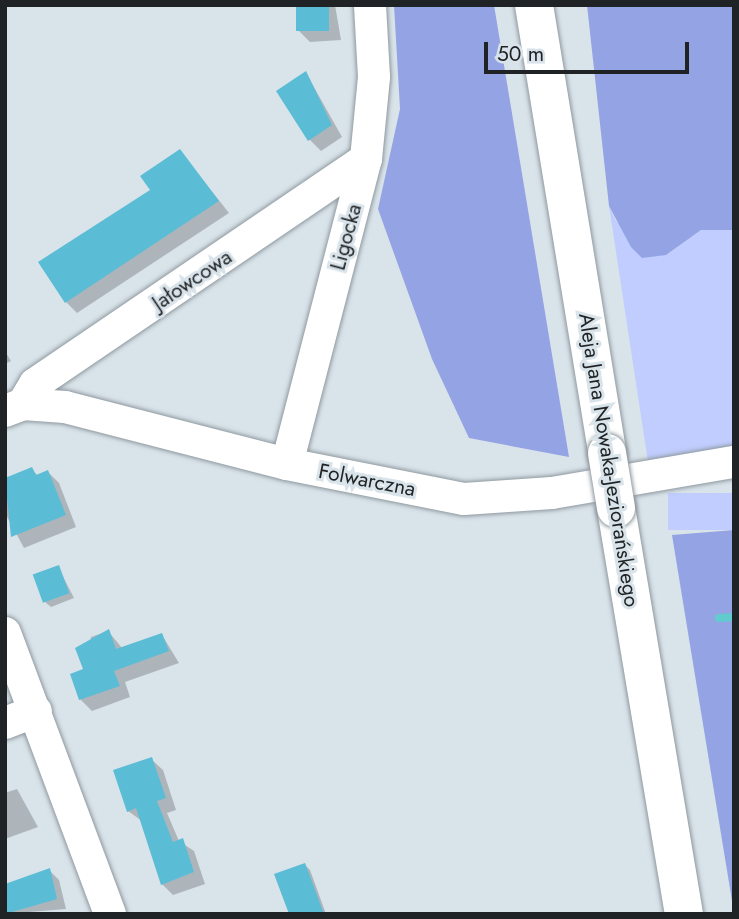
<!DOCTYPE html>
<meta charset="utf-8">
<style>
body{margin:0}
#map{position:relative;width:739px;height:919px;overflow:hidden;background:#d9e3ea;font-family:Jost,sans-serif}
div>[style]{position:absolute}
.green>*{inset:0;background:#c0cdfe;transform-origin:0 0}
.forest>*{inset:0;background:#93a3e4}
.shadow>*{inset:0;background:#0003}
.stream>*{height:8px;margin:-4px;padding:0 4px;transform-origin:4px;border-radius:4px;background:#61cbce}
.building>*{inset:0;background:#5bbcd5;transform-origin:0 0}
.roads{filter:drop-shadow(0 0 2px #8f999f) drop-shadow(0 0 2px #8f999f)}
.minor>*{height:32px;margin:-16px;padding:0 16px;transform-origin:16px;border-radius:16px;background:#fff}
.major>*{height:38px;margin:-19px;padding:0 19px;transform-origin:19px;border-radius:19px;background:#fff}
.bridges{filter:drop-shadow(0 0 2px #8f999f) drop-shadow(0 0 2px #8f999f)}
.major-bridge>*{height:38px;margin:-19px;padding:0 19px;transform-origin:19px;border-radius:19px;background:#fff}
span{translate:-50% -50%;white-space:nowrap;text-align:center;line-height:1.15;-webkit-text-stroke:6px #d9e3ea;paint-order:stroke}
.street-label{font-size:21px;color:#1f2325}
.frame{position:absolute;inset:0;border:7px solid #1f2325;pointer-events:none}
.scale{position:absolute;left:484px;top:42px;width:205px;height:32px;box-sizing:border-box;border:4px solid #1f2325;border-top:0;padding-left:9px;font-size:21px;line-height:24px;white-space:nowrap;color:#1f2325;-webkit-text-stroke:5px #d9e3ea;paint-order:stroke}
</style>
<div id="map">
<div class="green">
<div style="clip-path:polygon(609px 206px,616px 221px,666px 255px,701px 230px,734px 230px,734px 451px,648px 462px)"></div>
<div style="left:734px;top:493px;width:37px;height:66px;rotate:90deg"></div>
</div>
<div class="forest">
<div style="clip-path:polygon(394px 5px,494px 5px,569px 457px,469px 438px,432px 359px,378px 209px,400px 109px)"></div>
<div style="clip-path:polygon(587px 5px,734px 5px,734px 230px,701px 230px,666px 255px,642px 258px,631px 247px,609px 206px)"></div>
<div style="clip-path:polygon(734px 530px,734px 913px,672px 535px)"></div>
</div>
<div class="shadow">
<div style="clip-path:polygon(298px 5px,335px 5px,341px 40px,310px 42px,299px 31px)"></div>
<div style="clip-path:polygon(306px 73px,342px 137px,321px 151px,310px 140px)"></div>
<div style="clip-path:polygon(180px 151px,229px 213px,77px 313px,66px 302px)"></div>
<div style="clip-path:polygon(5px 351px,11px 361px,5px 364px)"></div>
<div style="clip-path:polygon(32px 469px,38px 476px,48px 472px,59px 483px,76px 527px,24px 548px,5px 513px,5px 480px)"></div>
<div style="clip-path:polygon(58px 567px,74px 598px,51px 607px,45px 602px)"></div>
<div style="clip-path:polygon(108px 631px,122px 648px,162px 635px,179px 663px,125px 682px,130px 697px,92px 711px,80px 699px,91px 637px)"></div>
<div style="clip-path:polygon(151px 759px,163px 770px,176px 810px,167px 813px,179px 841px,194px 851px,205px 884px,173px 895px,162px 884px,142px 821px,128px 811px)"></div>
<div style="clip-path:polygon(17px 789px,38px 827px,5px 839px,5px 793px)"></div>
<div style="clip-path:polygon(305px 865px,310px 870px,326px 914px,291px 914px)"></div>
<div style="clip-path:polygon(49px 870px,59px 880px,66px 909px,5px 914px)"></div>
</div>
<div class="stream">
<div style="left:719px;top:618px;width:15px;rotate:-4deg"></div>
</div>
<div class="building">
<div style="left:296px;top:5px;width:33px;height:26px"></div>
<div style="clip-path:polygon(306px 71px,332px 125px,308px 141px,276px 91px)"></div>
<div style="clip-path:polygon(180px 149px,219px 201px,65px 303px,38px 262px,150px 190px,140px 176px)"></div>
<div style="clip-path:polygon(32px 467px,36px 475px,48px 470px,66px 515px,11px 537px,5px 478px)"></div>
<div style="left:59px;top:565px;width:30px;height:28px;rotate:70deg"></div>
<div style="clip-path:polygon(109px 629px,116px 649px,162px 633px,169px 651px,114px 671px,120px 686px,79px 700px,70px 674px,83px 669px,75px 648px)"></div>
<div style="clip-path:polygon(152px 757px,166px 798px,157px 801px,173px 842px,183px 838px,194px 872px,161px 885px,136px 808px,127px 812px,113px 770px)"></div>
<div style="clip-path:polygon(305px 863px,324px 914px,289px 914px,274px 874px)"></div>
<div style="clip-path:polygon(50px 868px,57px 899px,5px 914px,5px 884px)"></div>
</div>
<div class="roads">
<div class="minor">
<div style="left:23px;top:404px;width:23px;rotate:-59deg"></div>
<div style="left:35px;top:384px;width:400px;rotate:-34.2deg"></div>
<div style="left:5px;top:411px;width:19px;rotate:-21deg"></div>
<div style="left:23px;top:404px;width:42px;rotate:4.1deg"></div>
<div style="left:65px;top:407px;width:229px;rotate:14.4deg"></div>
<div style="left:287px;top:464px;width:180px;rotate:11.2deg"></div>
<div style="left:464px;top:499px;width:88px;rotate:-3.9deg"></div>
<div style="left:552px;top:493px;width:185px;rotate:-9.7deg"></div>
<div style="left:287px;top:464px;width:315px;rotate:-75.5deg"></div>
<div style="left:366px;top:159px;width:82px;rotate:-84.4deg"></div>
<div style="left:374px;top:77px;width:72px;rotate:-93.2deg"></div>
<div style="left:5px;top:633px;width:300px;rotate:69.5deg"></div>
<div style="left:5px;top:723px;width:33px;rotate:-21deg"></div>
</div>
<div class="major">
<div style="left:534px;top:5px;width:454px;rotate:80.7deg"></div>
<div style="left:616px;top:508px;width:412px;rotate:80.5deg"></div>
</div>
</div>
<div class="bridges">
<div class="major-bridge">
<div style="left:607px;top:453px;width:56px;rotate:80.7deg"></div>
</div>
</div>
<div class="street-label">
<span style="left:346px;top:237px;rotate:-75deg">Ligocka</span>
<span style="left:192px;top:280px;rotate:-34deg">Jałowcowa</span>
<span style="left:609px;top:460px;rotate:81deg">Aleja Jana Nowaka-Jeziorańskiego</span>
<span style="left:367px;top:480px;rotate:11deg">Folwarczna</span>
</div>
<div class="frame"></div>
<div class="scale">50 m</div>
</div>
